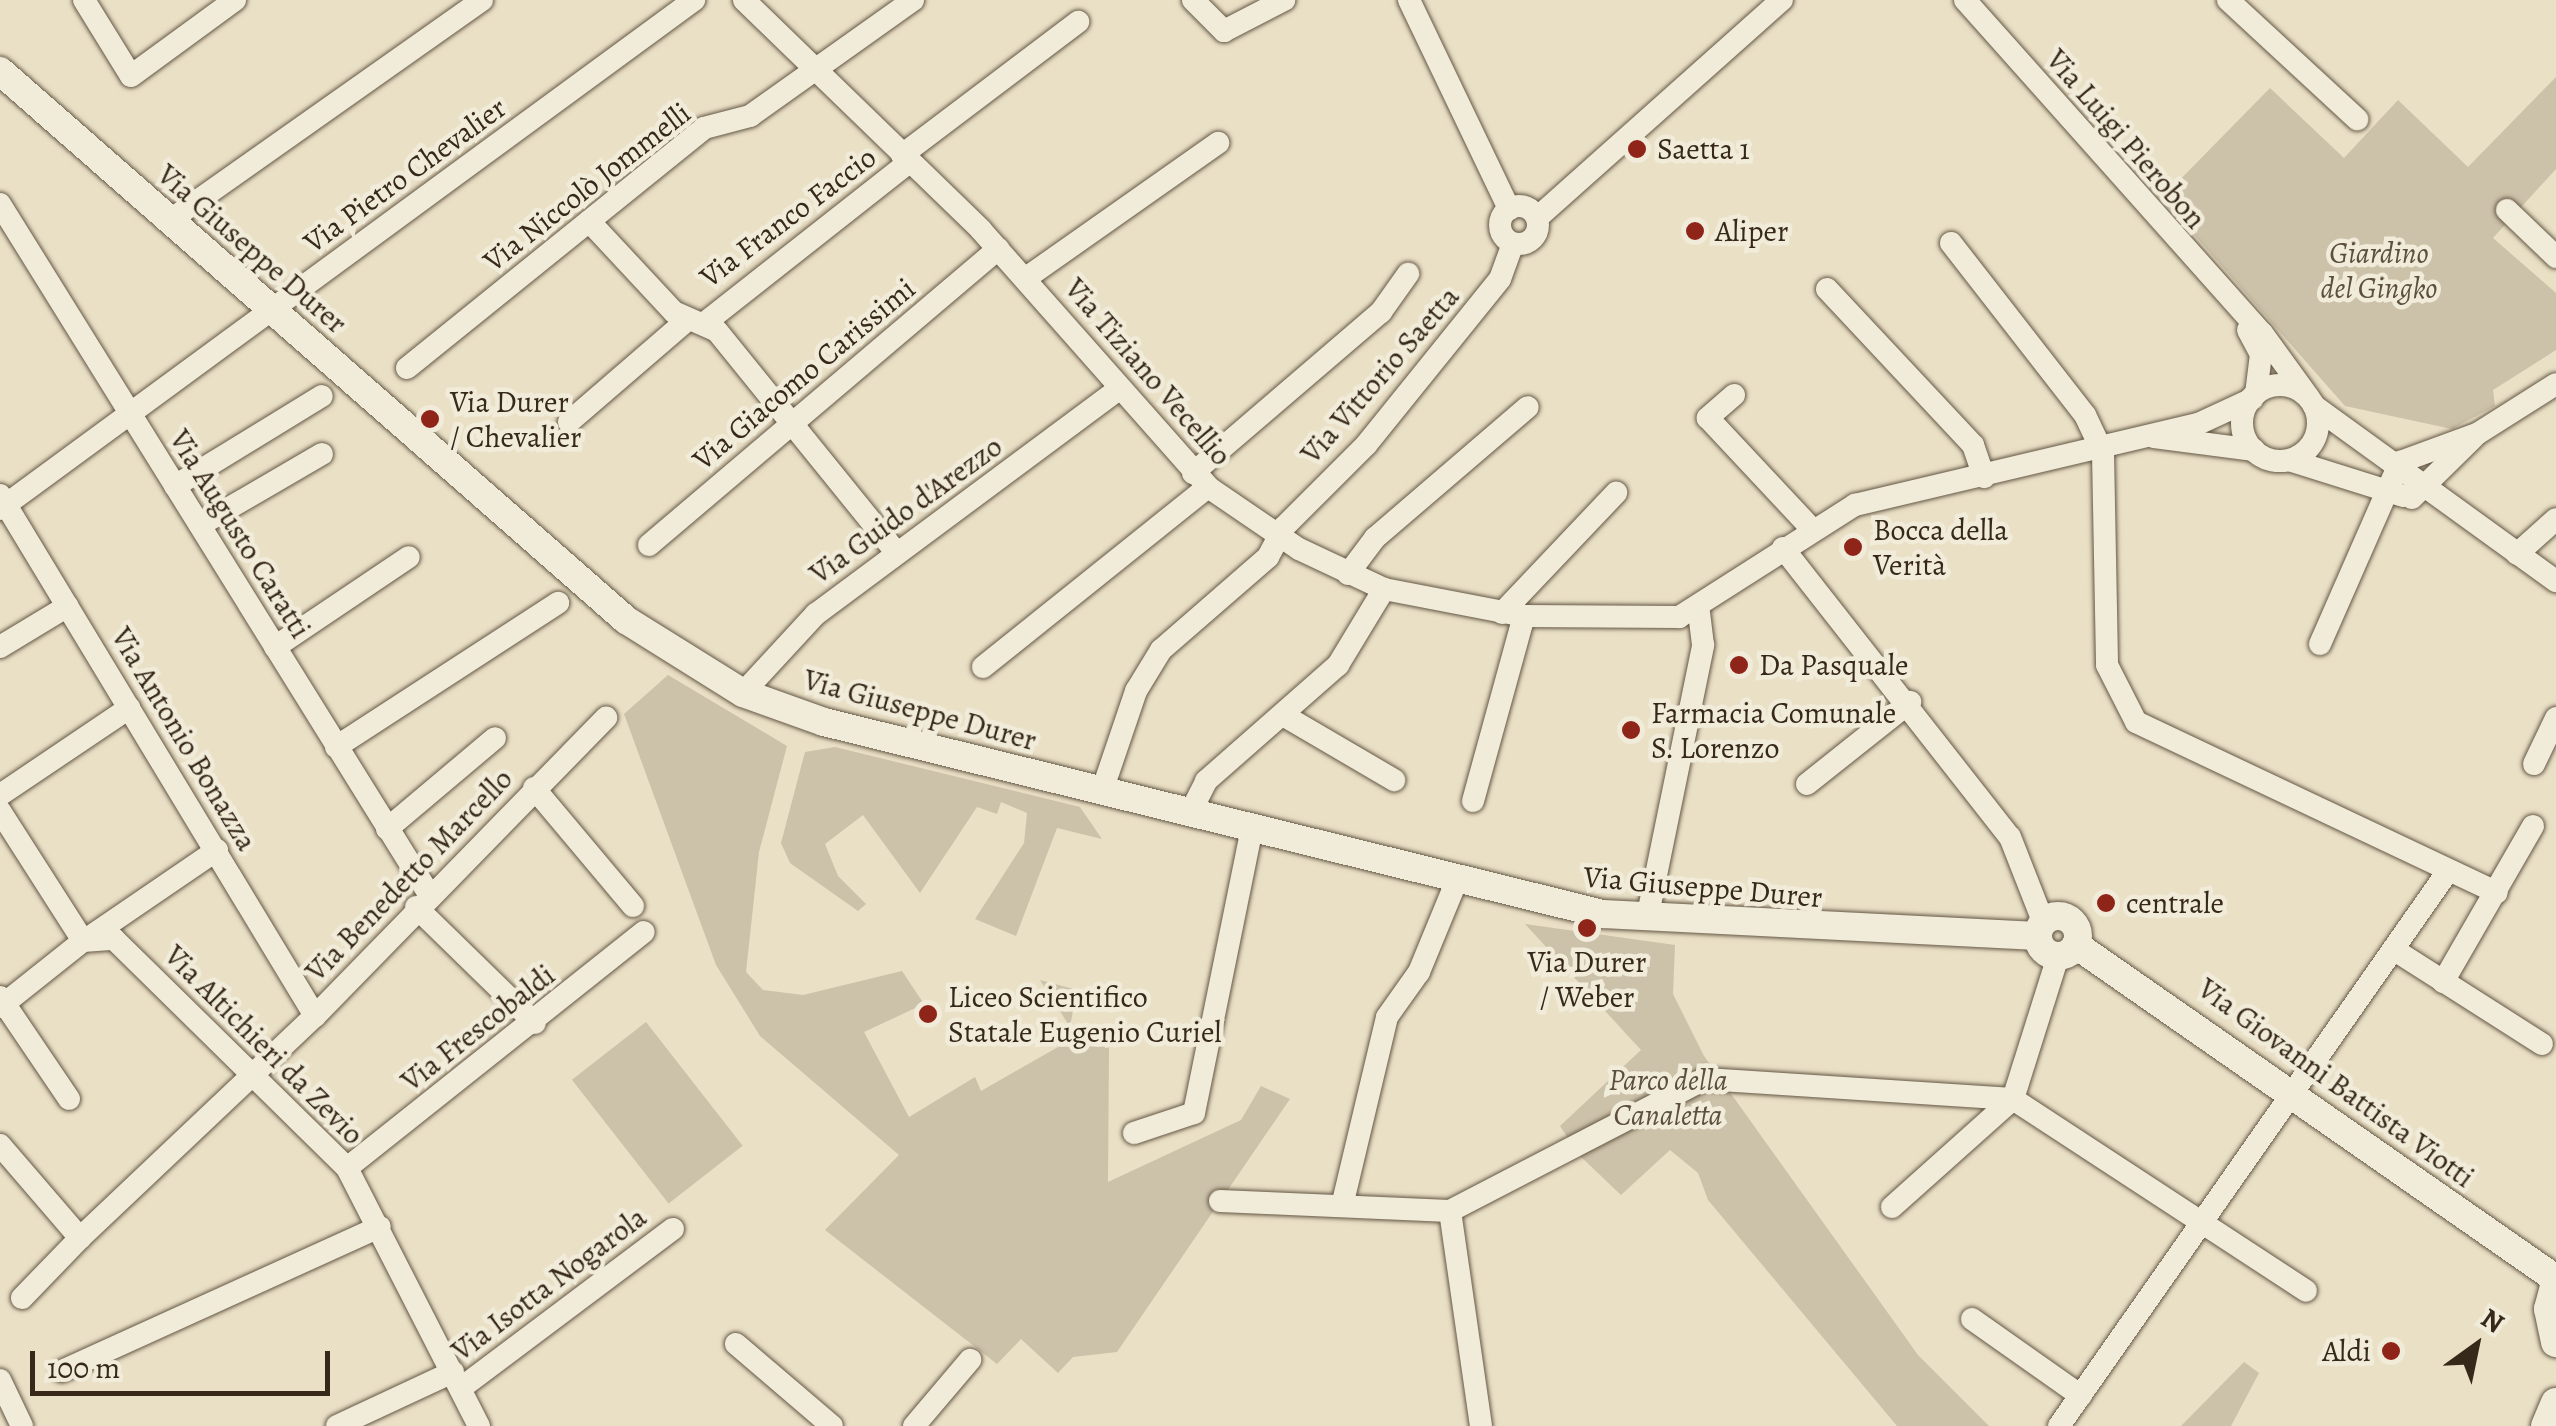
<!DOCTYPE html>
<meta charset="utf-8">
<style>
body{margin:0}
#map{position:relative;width:2556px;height:1426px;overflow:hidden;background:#eae0c6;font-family:Alegreya,serif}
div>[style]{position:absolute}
.green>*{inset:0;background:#ccc1a9;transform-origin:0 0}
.roads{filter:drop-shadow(0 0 2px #645744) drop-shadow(0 0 2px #645744)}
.minor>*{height:22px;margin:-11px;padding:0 11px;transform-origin:11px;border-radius:11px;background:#f1ebda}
.minor>.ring{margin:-11px;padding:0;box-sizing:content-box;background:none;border:22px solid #f1ebda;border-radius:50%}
.tertiary>*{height:28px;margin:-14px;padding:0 14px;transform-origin:14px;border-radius:14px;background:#f1ebda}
.tertiary>.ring{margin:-14px;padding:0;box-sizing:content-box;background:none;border:28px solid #f1ebda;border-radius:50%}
.secondary>*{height:30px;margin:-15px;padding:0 15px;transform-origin:15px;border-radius:15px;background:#f1ebda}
.dots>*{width:28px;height:28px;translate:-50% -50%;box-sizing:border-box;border:5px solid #f1ebda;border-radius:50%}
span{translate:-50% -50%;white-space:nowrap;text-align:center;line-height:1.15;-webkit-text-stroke:9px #f1ebda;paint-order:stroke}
.street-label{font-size:30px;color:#372919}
.poi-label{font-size:30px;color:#372919}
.left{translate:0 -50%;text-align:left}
.right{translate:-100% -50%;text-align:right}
.park-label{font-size:30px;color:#5c4f3d;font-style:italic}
.north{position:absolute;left:2426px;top:1296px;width:100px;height:100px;-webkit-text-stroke:8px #f1ebda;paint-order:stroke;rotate:33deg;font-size:28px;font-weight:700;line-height:40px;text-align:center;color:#372919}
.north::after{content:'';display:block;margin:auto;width:35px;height:45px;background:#372919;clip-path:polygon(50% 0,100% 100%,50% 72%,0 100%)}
.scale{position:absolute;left:30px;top:1351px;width:300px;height:45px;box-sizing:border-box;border:5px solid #372919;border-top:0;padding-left:12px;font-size:30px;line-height:35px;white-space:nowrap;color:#372919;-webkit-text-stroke:8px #f1ebda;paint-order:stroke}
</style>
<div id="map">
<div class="green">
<div style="clip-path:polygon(2556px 77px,2556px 169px,2493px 238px,2556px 293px,2556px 350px,2493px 390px,2495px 406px,2452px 429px,2345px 406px,2162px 198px,2270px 88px,2344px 158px,2398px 100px,2468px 167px)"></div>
<div style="clip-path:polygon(668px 675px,787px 746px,759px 852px,746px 972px,763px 990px,803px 995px,902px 971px,924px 1004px,864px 1032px,909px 1117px,975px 1077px,981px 1091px,1058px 1047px,1109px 1046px,1108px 1182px,1241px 1120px,1261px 1086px,1290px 1099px,1117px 1352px,1073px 1357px,1058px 1373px,1021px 1339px,997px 1364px,825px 1230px,899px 1155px,760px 1036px,716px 965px,624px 714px)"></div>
<div style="clip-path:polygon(835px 747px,1080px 807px,1102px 839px,1057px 828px,1016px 936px,975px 919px,1024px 843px,1027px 813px,1001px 802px,997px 814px,977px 807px,920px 893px,863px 815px,825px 844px,838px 876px,866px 904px,858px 911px,790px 863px,781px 843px,805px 752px)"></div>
<div style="clip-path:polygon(1525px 924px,1675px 945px,1673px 994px,1704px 1056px,1918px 1355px,1989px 1426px,1897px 1426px,1708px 1200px,1698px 1173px,1670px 1150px,1621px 1195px,1580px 1156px,1560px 1126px,1641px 1050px)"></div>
<div style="clip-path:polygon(1040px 980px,1077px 990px,1070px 1027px)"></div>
<div style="left:646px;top:1022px;width:157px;height:94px;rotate:52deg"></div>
<div style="clip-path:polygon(2244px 1362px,2259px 1373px,2231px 1426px,2181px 1426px)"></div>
</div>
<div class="roads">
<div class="minor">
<div style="left:84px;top:0;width:89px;rotate:58.3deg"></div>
<div style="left:131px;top:76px;width:129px;rotate:-36.2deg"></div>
<div style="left:744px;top:0;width:330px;rotate:44.1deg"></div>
<div style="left:981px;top:230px;width:343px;rotate:48.5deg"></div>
<div style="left:1208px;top:487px;width:110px;rotate:34.3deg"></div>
<div style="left:1299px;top:549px;width:94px;rotate:25.2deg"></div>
<div style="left:1384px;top:589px;width:143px;rotate:10.9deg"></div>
<div style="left:1524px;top:616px;width:155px;rotate:0.4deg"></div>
<div style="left:1679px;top:617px;width:209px;rotate:-32.5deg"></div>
<div style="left:1855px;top:505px;width:352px;rotate:-13.3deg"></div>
<div style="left:2198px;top:424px;width:60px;rotate:-24.8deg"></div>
<div style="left:1193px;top:0;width:44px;rotate:45deg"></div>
<div style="left:1224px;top:31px;width:68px;rotate:-27.3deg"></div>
<div style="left:1409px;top:0;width:232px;rotate:64.4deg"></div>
<div style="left:1965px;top:0;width:446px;rotate:48.3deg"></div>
<div style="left:2262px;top:333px;width:80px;rotate:54.1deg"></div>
<div style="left:2228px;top:0;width:176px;rotate:42.7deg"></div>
<div style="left:902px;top:155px;width:221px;rotate:-37.1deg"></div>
<div style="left:0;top:204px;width:812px;rotate:58.13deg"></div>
<div class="ring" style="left:1500px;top:206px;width:16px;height:16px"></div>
<div style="left:2507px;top:210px;width:68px;rotate:43.8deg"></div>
<div style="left:1537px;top:218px;width:328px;rotate:-41.7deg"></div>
<div style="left:169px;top:221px;width:383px;rotate:-35.2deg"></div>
<div style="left:589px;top:221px;width:125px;rotate:47deg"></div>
<div style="left:674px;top:312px;width:47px;rotate:23.8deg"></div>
<div style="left:717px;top:331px;width:284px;rotate:51deg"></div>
<div style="left:1951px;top:243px;width:218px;rotate:52.1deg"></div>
<div style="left:2085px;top:415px;width:42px;rotate:64.7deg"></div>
<div style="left:2103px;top:453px;width:212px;rotate:88.9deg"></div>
<div style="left:2107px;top:665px;width:64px;rotate:63deg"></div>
<div style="left:2136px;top:722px;width:399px;rotate:25.3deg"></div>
<div style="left:1026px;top:278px;width:235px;rotate:-35.1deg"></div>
<div style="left:1827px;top:289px;width:214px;rotate:46.9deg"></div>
<div style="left:1973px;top:445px;width:34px;rotate:71deg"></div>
<div style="left:706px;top:322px;width:258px;rotate:-38.2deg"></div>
<div style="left:2248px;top:330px;width:27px;rotate:62deg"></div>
<div style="left:2261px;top:354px;width:40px;rotate:97.1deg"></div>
<div style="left:407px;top:368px;width:382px;rotate:-38.9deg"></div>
<div style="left:704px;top:128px;width:48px;rotate:-14.6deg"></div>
<div style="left:750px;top:116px;width:200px;rotate:-35.4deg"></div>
<div class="ring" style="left:2242px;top:385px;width:54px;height:54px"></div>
<div style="left:1734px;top:395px;width:35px;rotate:139deg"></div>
<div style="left:1708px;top:418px;width:151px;rotate:46.9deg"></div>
<div style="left:2314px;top:406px;width:299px;rotate:35.9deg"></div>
<div style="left:569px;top:422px;width:156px;rotate:-40.8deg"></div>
<div style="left:2154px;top:437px;width:101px;rotate:7.4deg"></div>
<div style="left:2289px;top:460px;width:120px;rotate:17.5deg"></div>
<div style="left:1193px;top:473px;width:248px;rotate:-40.6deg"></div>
<div style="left:1381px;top:312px;width:47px;rotate:-54.6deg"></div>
<div style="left:175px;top:486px;width:172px;rotate:-31.5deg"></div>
<div style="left:0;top:495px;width:609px;rotate:58.84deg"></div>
<div style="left:2412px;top:498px;width:87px;rotate:-44.5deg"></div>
<div style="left:0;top:509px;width:861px;rotate:-36.26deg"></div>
<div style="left:200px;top:525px;width:141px;rotate:-30.2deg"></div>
<div style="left:649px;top:545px;width:458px;rotate:-40.3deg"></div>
<div style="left:1783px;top:548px;width:367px;rotate:51.9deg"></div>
<div style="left:2010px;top:837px;width:90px;rotate:68.6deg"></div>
<div style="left:2517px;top:554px;width:52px;rotate:-41.9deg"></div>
<div style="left:1348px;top:574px;width:45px;rotate:-53.1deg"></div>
<div style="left:1375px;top:538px;width:201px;rotate:-40.6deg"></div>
<div style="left:1502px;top:613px;width:166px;rotate:-46.5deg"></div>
<div style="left:2320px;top:644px;width:199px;rotate:-66.3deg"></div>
<div style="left:2400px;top:462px;width:82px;rotate:-20deg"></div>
<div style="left:2477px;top:434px;width:93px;rotate:-32.3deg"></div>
<div style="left:0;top:647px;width:79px;rotate:-31.1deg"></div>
<div style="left:275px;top:647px;width:161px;rotate:-33.9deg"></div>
<div style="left:983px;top:667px;width:288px;rotate:-38.7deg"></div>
<div style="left:743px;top:693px;width:108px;rotate:-47.3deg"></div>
<div style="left:816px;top:614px;width:377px;rotate:-36.6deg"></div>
<div style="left:1283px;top:715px;width:129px;rotate:30.4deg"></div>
<div style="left:336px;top:747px;width:265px;rotate:-33deg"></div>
<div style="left:2534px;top:764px;width:51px;rotate:-64.4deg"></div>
<div style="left:1807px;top:784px;width:132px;rotate:-38.5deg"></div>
<div style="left:534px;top:788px;width:154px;rotate:50deg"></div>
<div style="left:1102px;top:791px;width:106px;rotate:-71.2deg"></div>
<div style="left:1136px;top:691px;width:48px;rotate:-58.6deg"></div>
<div style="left:1161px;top:650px;width:142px;rotate:-41deg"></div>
<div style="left:1268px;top:557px;width:34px;rotate:-62deg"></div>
<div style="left:1284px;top:527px;width:116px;rotate:-45deg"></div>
<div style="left:1366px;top:445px;width:213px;rotate:-51.1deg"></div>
<div style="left:1500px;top:279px;width:37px;rotate:-70deg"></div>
<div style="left:0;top:795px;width:156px;rotate:-34deg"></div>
<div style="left:1473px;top:801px;width:192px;rotate:-74.6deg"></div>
<div style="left:0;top:811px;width:154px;rotate:57.4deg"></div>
<div style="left:1190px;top:813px;width:36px;rotate:-63deg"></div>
<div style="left:1206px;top:781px;width:176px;rotate:-41.3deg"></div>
<div style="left:1338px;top:665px;width:89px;rotate:-58.8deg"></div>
<div style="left:387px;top:829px;width:141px;rotate:-40.1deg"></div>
<div style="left:416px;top:907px;width:166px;rotate:44.3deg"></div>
<div style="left:1647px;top:919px;width:280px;rotate:-78.4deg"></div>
<div style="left:1703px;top:645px;width:34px;rotate:-97deg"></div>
<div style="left:94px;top:934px;width:149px;rotate:-34.3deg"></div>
<div style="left:2396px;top:951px;width:173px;rotate:32.5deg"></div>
<div style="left:2443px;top:982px;width:180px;rotate:-60deg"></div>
<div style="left:0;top:997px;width:123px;rotate:55.9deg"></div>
<div style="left:0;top:1007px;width:106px;rotate:-38.5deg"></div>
<div style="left:83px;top:941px;width:31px;rotate:-4deg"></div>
<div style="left:114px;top:939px;width:327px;rotate:44.5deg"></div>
<div style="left:347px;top:1168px;width:290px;rotate:62.9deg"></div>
<div style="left:1134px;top:1133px;width:63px;rotate:-18.4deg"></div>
<div style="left:1194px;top:1113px;width:290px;rotate:-78.5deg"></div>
<div style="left:0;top:1145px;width:123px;rotate:49.3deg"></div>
<div style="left:80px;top:1238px;width:323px;rotate:-43.4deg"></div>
<div style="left:315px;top:1016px;width:417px;rotate:-45.7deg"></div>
<div style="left:347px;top:1168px;width:379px;rotate:-38.5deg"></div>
<div style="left:1220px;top:1201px;width:230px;rotate:2.5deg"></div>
<div style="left:1342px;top:1206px;width:194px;rotate:-76.6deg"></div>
<div style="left:1387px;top:1017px;width:55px;rotate:-54.6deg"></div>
<div style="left:1419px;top:972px;width:100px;rotate:-67.6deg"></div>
<div style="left:1892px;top:1207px;width:162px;rotate:-41.8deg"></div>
<div style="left:2013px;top:1099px;width:150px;rotate:-72.5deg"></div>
<div style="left:1450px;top:1211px;width:287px;rotate:-27.4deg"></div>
<div style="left:1705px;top:1079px;width:309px;rotate:3.7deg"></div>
<div style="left:2013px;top:1099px;width:350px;rotate:33.2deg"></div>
<div style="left:1450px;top:1211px;width:217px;rotate:81.8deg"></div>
<div style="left:22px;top:1298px;width:83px;rotate:-46deg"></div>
<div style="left:1972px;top:1319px;width:133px;rotate:35.2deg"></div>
<div style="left:736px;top:1344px;width:126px;rotate:40.5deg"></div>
<div style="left:62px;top:1371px;width:349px;rotate:-24.4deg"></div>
<div style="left:0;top:1380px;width:51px;rotate:64.4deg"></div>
<div style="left:461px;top:1388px;width:265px;rotate:-36.9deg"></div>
<div style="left:337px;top:1426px;width:128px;rotate:-25deg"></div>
<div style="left:914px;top:1426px;width:87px;rotate:-49.7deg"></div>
<div style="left:2059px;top:1426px;width:678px;rotate:-54.97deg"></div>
</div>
<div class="tertiary">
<div style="left:0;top:71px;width:833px;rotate:41.25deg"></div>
<div style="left:626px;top:620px;width:138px;rotate:32deg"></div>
<div style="left:743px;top:693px;width:86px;rotate:19.7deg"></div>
<div style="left:824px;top:722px;width:802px;rotate:13.85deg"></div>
<div style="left:1603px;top:914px;width:435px;rotate:2.9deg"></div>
<div class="ring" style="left:2038px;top:916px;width:12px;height:12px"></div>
<div style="left:2076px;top:945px;width:585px;rotate:34.83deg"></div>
</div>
<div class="secondary">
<div style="left:2556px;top:1283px;width:27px;rotate:105deg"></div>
<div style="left:2549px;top:1309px;width:34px;rotate:78deg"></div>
<div style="left:2546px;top:1426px;width:25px;rotate:-67deg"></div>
</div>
</div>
<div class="dots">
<div style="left:1637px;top:149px;background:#8f2418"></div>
<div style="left:1695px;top:231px;background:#8f2418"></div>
<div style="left:430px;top:419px;background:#8f2418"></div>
<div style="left:1853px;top:547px;background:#8f2418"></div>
<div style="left:1739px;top:665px;background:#8f2418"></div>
<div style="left:1631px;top:730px;background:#8f2418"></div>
<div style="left:2106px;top:903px;background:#8f2418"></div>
<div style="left:1587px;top:928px;background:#8f2418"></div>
<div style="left:928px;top:1014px;background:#8f2418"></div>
<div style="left:2391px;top:1351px;background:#8f2418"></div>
</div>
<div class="street-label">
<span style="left:2126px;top:139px;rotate:49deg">Via Luigi Pierobon</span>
<span style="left:405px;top:175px;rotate:-36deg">Via Pietro Chevalier</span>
<span style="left:587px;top:187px;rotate:-38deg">Via Niccolò Jommelli</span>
<span style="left:788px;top:217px;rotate:-37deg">Via Franco Faccio</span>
<span style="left:252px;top:249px;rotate:41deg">Via Giuseppe Durer</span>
<span style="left:1148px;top:372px;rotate:49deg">Via Tiziano Vecellio</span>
<span style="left:804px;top:374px;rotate:-40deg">Via Giacomo Carissimi</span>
<span style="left:1380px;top:375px;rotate:-49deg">Via Vittorio Saetta</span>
<span style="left:906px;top:510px;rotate:-36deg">Via Guido d'Arezzo</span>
<span style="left:240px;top:534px;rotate:58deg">Via Augusto Caratti</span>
<span style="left:920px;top:710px;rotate:15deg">Via Giuseppe Durer</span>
<span style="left:184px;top:739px;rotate:59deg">Via Antonio Bonazza</span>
<span style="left:409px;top:875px;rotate:-46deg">Via Benedetto Marcello</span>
<span style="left:1703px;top:887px;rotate:5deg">Via Giuseppe Durer</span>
<span style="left:478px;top:1028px;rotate:-38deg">Via Frescobaldi</span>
<span style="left:264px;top:1045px;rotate:45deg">Via Altichieri da Zevio</span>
<span style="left:2336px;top:1083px;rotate:36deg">Via Giovanni Battista Viotti</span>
<span style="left:549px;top:1284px;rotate:-37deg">Via Isotta Nogarola</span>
</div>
<div class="poi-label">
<span class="left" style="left:1657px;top:149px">Saetta 1</span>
<span class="left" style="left:1715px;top:231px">Aliper</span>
<span class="left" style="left:450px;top:419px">Via Durer<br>/ Chevalier</span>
<span class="left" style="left:1873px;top:547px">Bocca della<br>Verità</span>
<span class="left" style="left:1759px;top:665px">Da Pasquale</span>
<span class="left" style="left:1651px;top:730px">Farmacia Comunale<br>S. Lorenzo</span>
<span class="left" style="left:2126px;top:903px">centrale</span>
<span style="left:1587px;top:979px">Via Durer<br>/ Weber</span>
<span class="left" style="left:948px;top:1014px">Liceo Scientifico<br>Statale Eugenio Curiel</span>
<span class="right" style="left:2371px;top:1351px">Aldi</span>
</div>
<div class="park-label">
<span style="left:2379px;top:270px">Giardino<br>del Gingko</span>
<span style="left:1668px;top:1097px">Parco della<br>Canaletta</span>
</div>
<div class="north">N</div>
<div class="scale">100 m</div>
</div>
